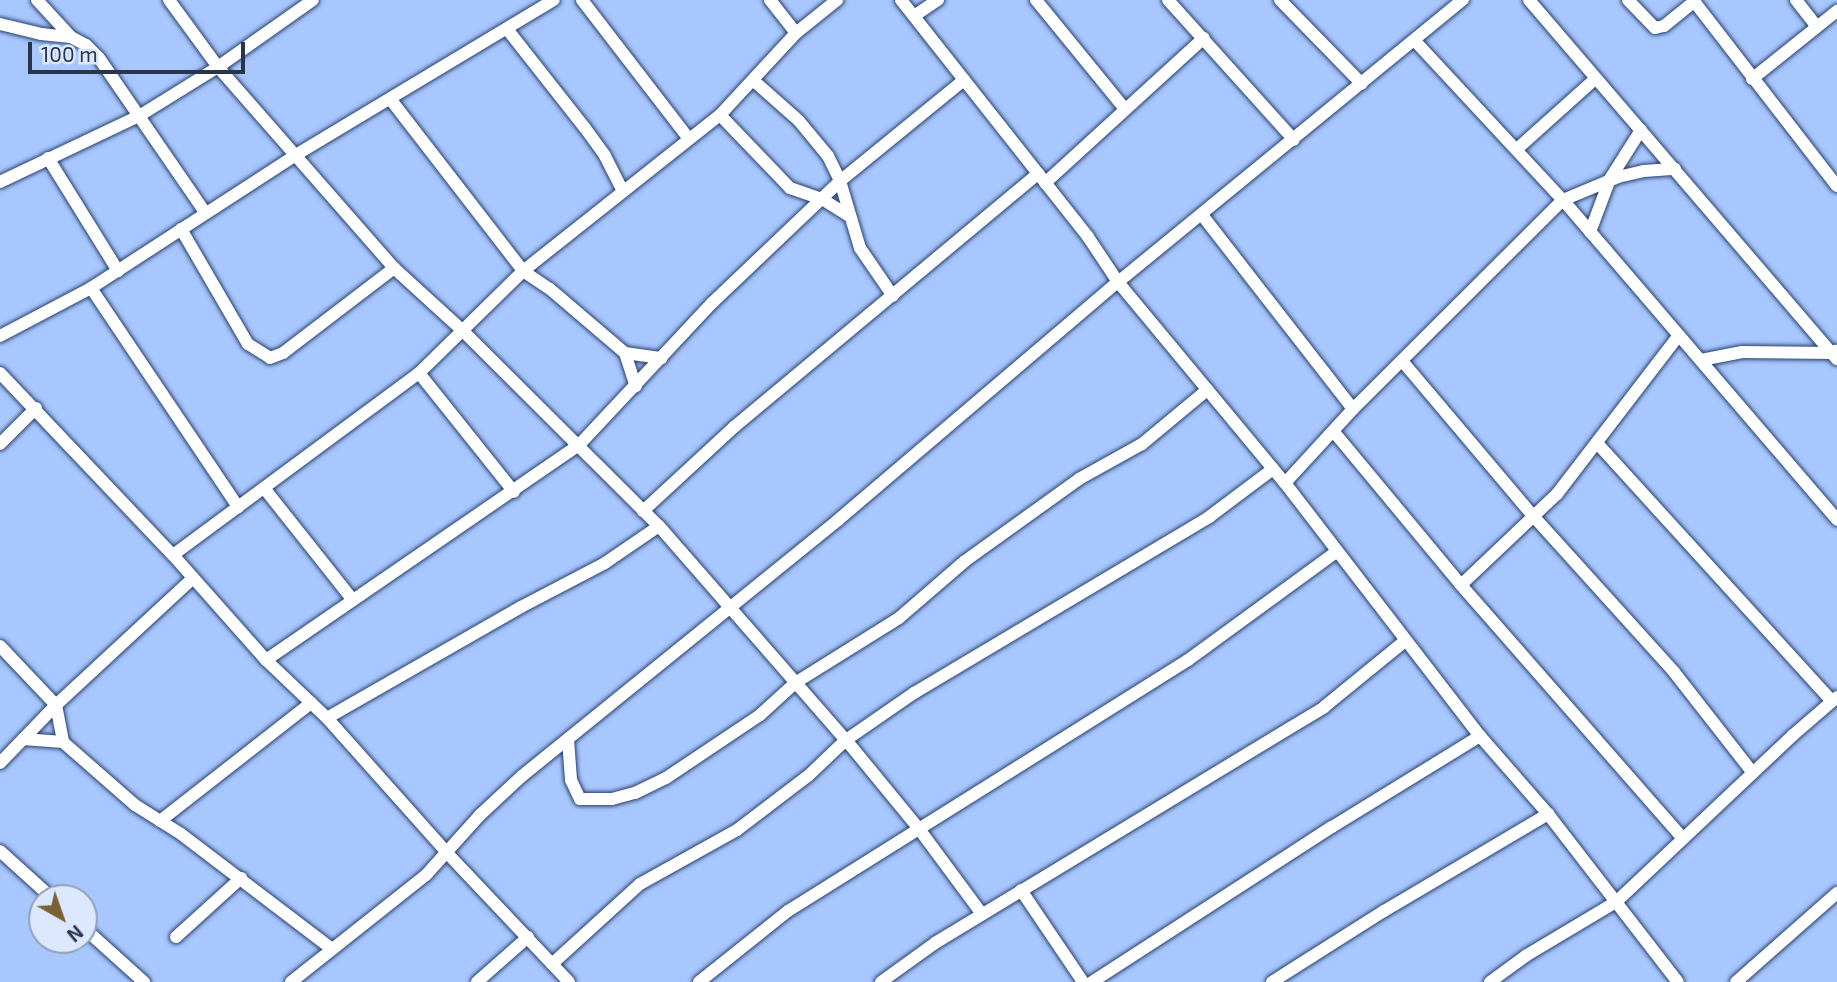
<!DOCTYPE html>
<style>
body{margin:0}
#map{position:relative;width:1837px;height:982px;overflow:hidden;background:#a8c7fe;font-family:"Exo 2",sans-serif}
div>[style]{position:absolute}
.roads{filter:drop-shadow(0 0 2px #28416f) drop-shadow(0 0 2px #28416f)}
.street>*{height:12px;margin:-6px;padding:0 6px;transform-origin:6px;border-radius:6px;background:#fff}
span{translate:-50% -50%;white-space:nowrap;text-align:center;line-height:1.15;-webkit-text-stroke:7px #dbe8fe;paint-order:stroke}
.north{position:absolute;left:28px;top:884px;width:70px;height:70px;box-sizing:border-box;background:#dbe8fe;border:2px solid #94a0b6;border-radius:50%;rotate:140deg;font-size:19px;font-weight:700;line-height:28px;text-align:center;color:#29354b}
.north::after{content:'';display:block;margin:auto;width:24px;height:32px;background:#7a6132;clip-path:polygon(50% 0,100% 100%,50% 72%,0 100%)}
.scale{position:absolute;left:28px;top:42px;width:217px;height:32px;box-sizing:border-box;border:4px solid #29354b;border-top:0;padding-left:9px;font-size:21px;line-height:24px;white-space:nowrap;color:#29354b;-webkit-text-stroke:5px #dbe8fe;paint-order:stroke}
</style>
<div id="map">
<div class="roads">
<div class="street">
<div style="left:37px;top:0;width:50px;rotate:47.4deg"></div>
<div style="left:71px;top:37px;width:17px;rotate:28deg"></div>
<div style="left:86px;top:45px;width:18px;rotate:45deg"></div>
<div style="left:99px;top:58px;width:187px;rotate:55.5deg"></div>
<div style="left:169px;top:0;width:83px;rotate:53.8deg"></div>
<div style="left:218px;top:67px;width:267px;rotate:48.8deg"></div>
<div style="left:394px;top:268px;width:93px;rotate:42.4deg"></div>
<div style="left:463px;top:331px;width:276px;rotate:44.9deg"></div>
<div style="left:659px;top:526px;width:284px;rotate:48.9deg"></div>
<div style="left:846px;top:740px;width:115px;rotate:50.6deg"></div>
<div style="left:919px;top:829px;width:106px;rotate:53.5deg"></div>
<div style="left:582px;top:0;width:175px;rotate:52.4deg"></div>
<div style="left:770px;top:0;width:42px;rotate:51.8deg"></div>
<div style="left:901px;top:0;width:302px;rotate:51.7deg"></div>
<div style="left:1088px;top:237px;width:54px;rotate:56.3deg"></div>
<div style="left:1118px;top:282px;width:261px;rotate:50.3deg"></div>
<div style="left:1285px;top:483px;width:319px;rotate:52.4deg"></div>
<div style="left:1480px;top:736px;width:103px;rotate:48.9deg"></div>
<div style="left:1548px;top:814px;width:212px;rotate:52.3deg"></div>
<div style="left:1036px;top:0;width:141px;rotate:50.8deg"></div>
<div style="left:1168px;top:0;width:188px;rotate:48deg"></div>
<div style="left:1280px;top:0;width:117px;rotate:45.7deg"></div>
<div style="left:1529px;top:0;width:473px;rotate:49.4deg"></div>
<div style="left:1628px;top:0;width:39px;rotate:46deg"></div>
<div style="left:1655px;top:28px;width:9px;rotate:-13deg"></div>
<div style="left:1664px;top:26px;width:38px;rotate:-39deg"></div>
<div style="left:1693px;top:0;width:235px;rotate:52.3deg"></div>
<div style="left:1796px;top:0;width:34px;rotate:52deg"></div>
<div style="left:914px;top:16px;width:29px;rotate:-34deg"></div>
<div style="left:0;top:24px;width:42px;rotate:13.7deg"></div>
<div style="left:41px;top:34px;width:30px;rotate:6deg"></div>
<div style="left:507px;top:29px;width:126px;rotate:51.8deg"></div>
<div style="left:585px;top:128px;width:34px;rotate:54deg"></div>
<div style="left:605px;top:156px;width:38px;rotate:63deg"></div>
<div style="left:1415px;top:41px;width:217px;rotate:47.1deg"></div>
<div style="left:1563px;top:200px;width:421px;rotate:49.4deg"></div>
<div style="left:1752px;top:79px;width:109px;rotate:-38.7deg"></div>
<div style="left:754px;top:81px;width:60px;rotate:41.6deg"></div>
<div style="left:799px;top:121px;width:45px;rotate:50.4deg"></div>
<div style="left:828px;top:156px;width:28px;rotate:64deg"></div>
<div style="left:840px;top:181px;width:70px;rotate:73.4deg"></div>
<div style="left:860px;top:248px;width:58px;rotate:55.5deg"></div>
<div style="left:391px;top:100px;width:216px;rotate:52.3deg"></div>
<div style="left:523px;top:271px;width:32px;rotate:34deg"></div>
<div style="left:550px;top:289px;width:99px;rotate:40.5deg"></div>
<div style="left:625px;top:353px;width:35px;rotate:72deg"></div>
<div style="left:720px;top:115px;width:101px;rotate:46.2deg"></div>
<div style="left:790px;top:188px;width:34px;rotate:19deg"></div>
<div style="left:822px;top:199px;width:31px;rotate:32deg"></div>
<div style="left:1517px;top:149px;width:105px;rotate:-41.9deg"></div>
<div style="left:48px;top:158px;width:133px;rotate:58.2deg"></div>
<div style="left:0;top:182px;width:154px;rotate:-25.4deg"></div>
<div style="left:139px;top:116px;width:93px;rotate:-31.8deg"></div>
<div style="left:218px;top:67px;width:116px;rotate:-35.2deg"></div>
<div style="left:1045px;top:183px;width:215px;rotate:-42.4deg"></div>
<div style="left:1202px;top:215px;width:246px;rotate:52.1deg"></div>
<div style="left:181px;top:229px;width:133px;rotate:59.8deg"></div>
<div style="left:248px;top:344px;width:26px;rotate:32deg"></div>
<div style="left:270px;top:358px;width:14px;rotate:-21deg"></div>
<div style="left:283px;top:353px;width:140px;rotate:-37.4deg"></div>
<div style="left:1590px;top:232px;width:57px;rotate:-69.3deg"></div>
<div style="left:1610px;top:179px;width:58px;rotate:-57.7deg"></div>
<div style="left:91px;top:288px;width:264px;rotate:56.1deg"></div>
<div style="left:0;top:336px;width:103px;rotate:-27.8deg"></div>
<div style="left:91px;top:288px;width:242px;rotate:-33deg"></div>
<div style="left:294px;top:156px;width:303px;rotate:-31deg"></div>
<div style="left:625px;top:353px;width:37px;rotate:8deg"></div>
<div style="left:1701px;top:360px;width:42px;rotate:-11deg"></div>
<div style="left:1742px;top:352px;width:90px;rotate:0.6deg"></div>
<div style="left:1832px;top:353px;width:4px;rotate:-34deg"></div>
<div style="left:1403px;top:362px;width:204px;rotate:49.8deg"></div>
<div style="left:1535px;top:518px;width:207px;rotate:47.9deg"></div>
<div style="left:1674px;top:672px;width:128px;rotate:52deg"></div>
<div style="left:0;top:373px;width:251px;rotate:46.5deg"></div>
<div style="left:173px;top:555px;width:140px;rotate:48.5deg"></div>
<div style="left:266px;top:660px;width:84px;rotate:43.6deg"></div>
<div style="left:327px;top:718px;width:182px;rotate:48.3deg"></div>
<div style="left:448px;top:854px;width:176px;rotate:46.6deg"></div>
<div style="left:419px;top:373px;width:152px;rotate:51.4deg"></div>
<div style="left:1334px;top:432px;width:199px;rotate:50.3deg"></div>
<div style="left:1461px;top:585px;width:337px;rotate:48.8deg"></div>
<div style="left:1597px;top:443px;width:349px;rotate:47.7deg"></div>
<div style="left:0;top:444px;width:51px;rotate:-45deg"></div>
<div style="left:1285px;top:483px;width:100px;rotate:-47.4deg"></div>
<div style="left:1353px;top:409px;width:296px;rotate:-44.9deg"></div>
<div style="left:1563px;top:200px;width:60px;rotate:-22.7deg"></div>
<div style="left:1618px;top:177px;width:27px;rotate:-13deg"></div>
<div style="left:1644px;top:171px;width:31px;rotate:-4deg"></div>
<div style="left:264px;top:488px;width:142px;rotate:51.6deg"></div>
<div style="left:643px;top:511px;width:124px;rotate:-42.7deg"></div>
<div style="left:734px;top:427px;width:396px;rotate:-39.8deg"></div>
<div style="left:173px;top:555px;width:306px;rotate:-36.5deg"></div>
<div style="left:419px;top:373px;width:146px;rotate:-44.4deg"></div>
<div style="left:523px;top:271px;width:251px;rotate:-38.4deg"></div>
<div style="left:720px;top:115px;width:112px;rotate:-47.2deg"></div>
<div style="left:796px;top:33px;width:53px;rotate:-38.8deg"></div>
<div style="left:1461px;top:585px;width:132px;rotate:-43.5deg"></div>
<div style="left:1557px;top:494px;width:200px;rotate:-52.5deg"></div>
<div style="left:0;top:646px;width:81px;rotate:46.5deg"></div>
<div style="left:56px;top:705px;width:38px;rotate:79deg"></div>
<div style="left:266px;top:660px;width:380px;rotate:-34.5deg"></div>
<div style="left:579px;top:445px;width:195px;rotate:-46.9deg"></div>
<div style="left:712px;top:303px;width:177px;rotate:-43.6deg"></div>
<div style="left:840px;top:181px;width:160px;rotate:-39.2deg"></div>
<div style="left:327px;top:718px;width:224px;rotate:-29.8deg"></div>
<div style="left:521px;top:607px;width:95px;rotate:-27.6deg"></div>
<div style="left:605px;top:563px;width:65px;rotate:-34.4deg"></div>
<div style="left:23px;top:739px;width:40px;rotate:4.3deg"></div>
<div style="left:63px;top:742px;width:96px;rotate:41.2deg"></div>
<div style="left:135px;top:805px;width:54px;rotate:32.2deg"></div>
<div style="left:181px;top:834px;width:190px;rotate:37.3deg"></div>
<div style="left:568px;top:739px;width:41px;rotate:85.8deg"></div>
<div style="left:571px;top:780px;width:21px;rotate:65deg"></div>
<div style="left:580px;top:799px;width:32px"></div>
<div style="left:612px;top:799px;width:24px;rotate:-15deg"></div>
<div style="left:635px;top:793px;width:34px;rotate:-26deg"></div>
<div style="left:666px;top:778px;width:113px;rotate:-33.8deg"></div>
<div style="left:760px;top:715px;width:47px;rotate:-42.4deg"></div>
<div style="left:795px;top:683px;width:123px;rotate:-32deg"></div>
<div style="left:899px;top:618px;width:87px;rotate:-40.8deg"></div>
<div style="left:965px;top:561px;width:140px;rotate:-35.7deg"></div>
<div style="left:1079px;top:479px;width:72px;rotate:-29.1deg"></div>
<div style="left:1142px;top:444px;width:85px;rotate:-39.7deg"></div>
<div style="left:0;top:763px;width:81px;rotate:-46deg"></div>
<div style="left:56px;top:705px;width:187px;rotate:-42.8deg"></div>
<div style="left:160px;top:821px;width:192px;rotate:-38deg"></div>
<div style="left:0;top:851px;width:70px;rotate:42.1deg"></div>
<div style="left:1021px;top:890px;width:111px;rotate:56deg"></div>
<div style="left:84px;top:928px;width:81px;rotate:42deg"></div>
<div style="left:176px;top:937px;width:88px;rotate:-42.2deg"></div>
<div style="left:552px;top:964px;width:119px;rotate:-42.3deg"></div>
<div style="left:640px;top:884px;width:111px;rotate:-29.1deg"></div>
<div style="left:737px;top:830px;width:89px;rotate:-37.3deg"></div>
<div style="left:808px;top:776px;width:52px;rotate:-43.5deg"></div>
<div style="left:846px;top:740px;width:83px;rotate:-34.7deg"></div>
<div style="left:914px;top:693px;width:344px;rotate:-30.8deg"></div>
<div style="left:1209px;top:517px;width:80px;rotate:-36.9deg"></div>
<div style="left:291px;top:982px;width:172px;rotate:-38.4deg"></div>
<div style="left:426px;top:875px;width:81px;rotate:-48deg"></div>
<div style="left:480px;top:815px;width:57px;rotate:-42.9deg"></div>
<div style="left:522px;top:776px;width:407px;rotate:-39deg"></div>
<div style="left:838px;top:520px;width:367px;rotate:-40.4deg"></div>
<div style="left:1118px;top:282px;width:446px;rotate:-39.3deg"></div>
<div style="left:477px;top:982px;width:68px;rotate:-41.4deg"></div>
<div style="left:699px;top:982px;width:114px;rotate:-38.6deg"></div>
<div style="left:788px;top:911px;width:472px;rotate:-32.1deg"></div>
<div style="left:1188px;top:660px;width:183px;rotate:-36.1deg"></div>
<div style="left:881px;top:982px;width:67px;rotate:-35.8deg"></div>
<div style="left:935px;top:943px;width:455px;rotate:-31.2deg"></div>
<div style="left:1324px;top:707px;width:104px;rotate:-39.2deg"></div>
<div style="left:1092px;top:982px;width:286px;rotate:-32.9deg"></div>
<div style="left:1332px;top:827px;width:174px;rotate:-31.6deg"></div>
<div style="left:1272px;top:982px;width:133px;rotate:-32.4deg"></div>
<div style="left:1384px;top:911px;width:191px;rotate:-30.6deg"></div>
<div style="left:1490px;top:982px;width:46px;rotate:-36.1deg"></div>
<div style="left:1527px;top:955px;width:104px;rotate:-30.8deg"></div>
<div style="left:1616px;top:902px;width:243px;rotate:-43.3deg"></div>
<div style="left:1793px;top:735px;width:58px;rotate:-40.8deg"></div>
<div style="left:1736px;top:982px;width:135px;rotate:-41.4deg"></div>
</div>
</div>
<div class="north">N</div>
<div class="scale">100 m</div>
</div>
